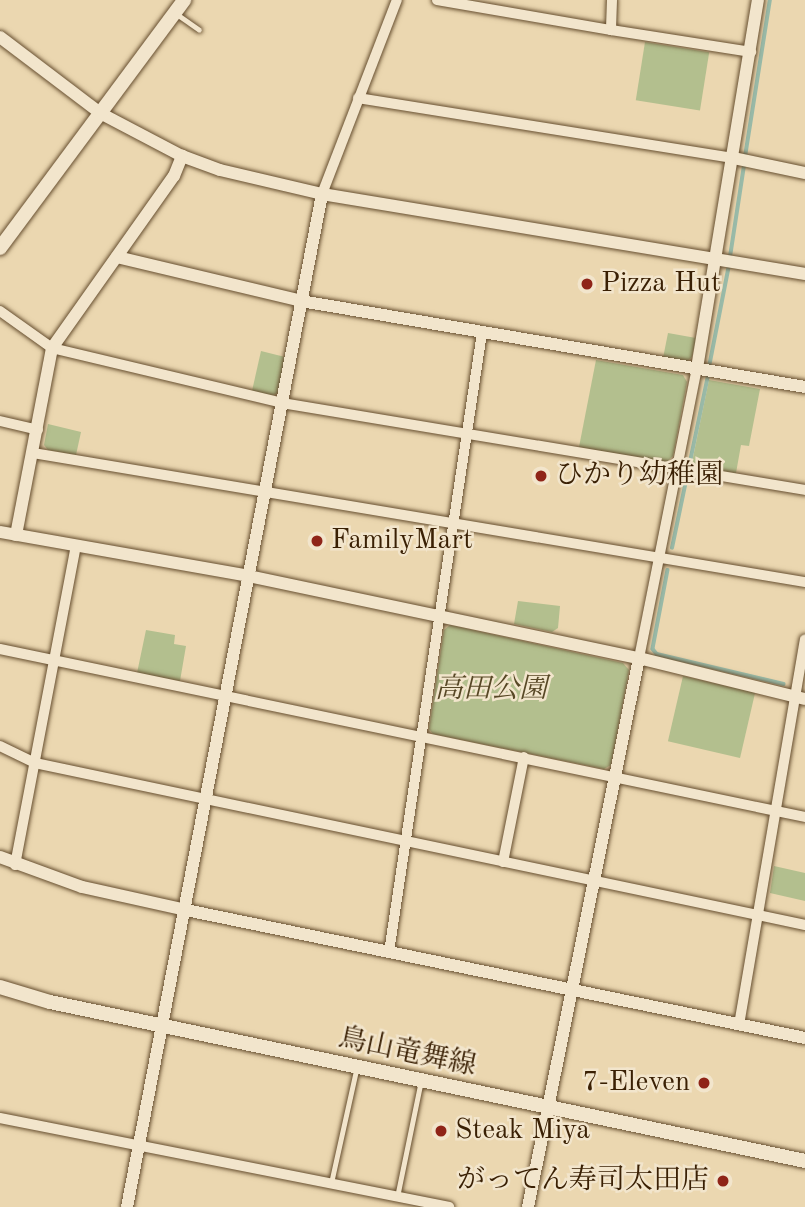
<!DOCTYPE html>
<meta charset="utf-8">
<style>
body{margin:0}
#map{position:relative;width:805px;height:1207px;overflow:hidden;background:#ebd7b0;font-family:"Old Standard TT","Noto Serif JP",serif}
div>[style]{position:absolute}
.green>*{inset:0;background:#b3bf8e;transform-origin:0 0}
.stream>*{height:3.5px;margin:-1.75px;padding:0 1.75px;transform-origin:1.75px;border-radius:1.75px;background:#99baa8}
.roads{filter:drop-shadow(0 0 2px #664e2f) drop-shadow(0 0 2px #664e2f)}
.service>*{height:5px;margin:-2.5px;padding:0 2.5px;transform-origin:2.5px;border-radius:2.5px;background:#f2e5cc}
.minor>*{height:10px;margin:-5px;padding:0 5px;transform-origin:5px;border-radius:5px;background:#f2e5cc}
.tertiary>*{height:12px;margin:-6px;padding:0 6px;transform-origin:6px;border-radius:6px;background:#f2e5cc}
.secondary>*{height:14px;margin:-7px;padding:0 7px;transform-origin:7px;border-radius:7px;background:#f2e5cc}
.dots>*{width:19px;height:19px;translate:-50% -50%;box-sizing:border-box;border:4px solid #f2e5cc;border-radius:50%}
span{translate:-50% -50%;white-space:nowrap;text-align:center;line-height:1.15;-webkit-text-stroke:5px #f2e5cc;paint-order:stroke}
.poi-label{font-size:28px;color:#3a2004}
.left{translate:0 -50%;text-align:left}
.right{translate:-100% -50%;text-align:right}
.park-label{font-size:28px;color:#584826;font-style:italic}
.street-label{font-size:28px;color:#3a2004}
</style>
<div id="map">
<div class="green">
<div style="left:645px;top:42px;width:65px;height:59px;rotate:9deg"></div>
<div style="clip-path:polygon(668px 333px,696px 338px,692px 357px,686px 362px,663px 358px)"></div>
<div style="clip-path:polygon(261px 351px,285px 357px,279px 392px,272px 396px,252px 391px)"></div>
<div style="clip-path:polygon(596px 360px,683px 375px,687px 382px,673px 456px,666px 463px,579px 447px)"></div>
<div style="clip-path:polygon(709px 380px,760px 389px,749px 446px,741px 445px,736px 473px,691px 467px)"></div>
<div style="clip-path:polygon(48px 424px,81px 432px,76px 455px,48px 450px,44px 445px)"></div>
<div style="clip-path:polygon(518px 601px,560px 606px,558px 628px,552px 632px,514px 624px)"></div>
<div style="clip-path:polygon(450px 625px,623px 663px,629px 670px,611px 765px,604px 769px,433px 734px,429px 729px,444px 630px)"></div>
<div style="clip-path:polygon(146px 630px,175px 635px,174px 644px,186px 646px,180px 681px,137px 673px)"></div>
<div style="left:683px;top:676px;width:74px;height:67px;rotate:13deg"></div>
<div style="clip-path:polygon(774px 866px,805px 873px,805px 901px,770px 893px)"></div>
</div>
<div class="stream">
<div style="left:745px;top:157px;width:159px;rotate:-81deg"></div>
<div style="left:730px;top:257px;width:93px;rotate:-81.3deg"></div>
<div style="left:709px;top:367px;width:104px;rotate:-78.9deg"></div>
<div style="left:672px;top:548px;width:177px;rotate:-78.2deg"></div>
<div style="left:668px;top:570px;width:80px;rotate:100.8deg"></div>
<div style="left:653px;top:649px;width:6px;rotate:51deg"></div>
<div style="left:657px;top:654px;width:130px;rotate:13.3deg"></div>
</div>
<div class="roads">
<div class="service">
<div style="left:175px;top:13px;width:29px;rotate:35deg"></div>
<div style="left:331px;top:1183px;width:116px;rotate:-77.5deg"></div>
<div style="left:397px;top:1197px;width:119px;rotate:-78.4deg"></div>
</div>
<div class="minor">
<div style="left:437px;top:0;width:177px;rotate:9.8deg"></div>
<div style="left:612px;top:0;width:30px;rotate:92deg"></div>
<div style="left:611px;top:30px;width:142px;rotate:8.9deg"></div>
<div style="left:358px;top:98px;width:381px;rotate:9.1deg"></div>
<div style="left:322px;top:194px;width:208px;rotate:-68.9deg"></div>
<div style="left:0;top:311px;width:64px;rotate:35.4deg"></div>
<div style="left:52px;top:348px;width:236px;rotate:13.4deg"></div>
<div style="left:282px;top:403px;width:530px;rotate:9.44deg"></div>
<div style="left:0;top:421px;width:39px;rotate:13deg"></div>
<div style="left:33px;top:453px;width:783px;rotate:9.49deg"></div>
<div style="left:0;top:649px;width:822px;rotate:11.79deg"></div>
<div style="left:639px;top:658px;width:296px;rotate:-78.7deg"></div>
<div style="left:0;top:746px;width:39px;rotate:26deg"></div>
<div style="left:35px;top:763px;width:787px;rotate:11.88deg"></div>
<div style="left:503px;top:862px;width:107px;rotate:-78.7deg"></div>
<div style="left:15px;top:865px;width:325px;rotate:-79.2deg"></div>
<div style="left:389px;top:952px;width:626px;rotate:-81.46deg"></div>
<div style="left:739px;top:1025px;width:391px;rotate:-80.3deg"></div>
<div style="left:0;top:1118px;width:458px;rotate:11.2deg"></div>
</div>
<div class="tertiary">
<div style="left:0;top:37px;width:126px;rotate:37.2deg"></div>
<div style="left:100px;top:113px;width:93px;rotate:27.7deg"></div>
<div style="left:182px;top:156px;width:40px;rotate:20.2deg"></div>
<div style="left:220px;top:170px;width:105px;rotate:13.2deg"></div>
<div style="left:322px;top:194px;width:490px;rotate:9.4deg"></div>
<div style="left:734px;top:158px;width:73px;rotate:11.9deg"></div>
<div style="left:117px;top:257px;width:189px;rotate:13.4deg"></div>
<div style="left:301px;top:301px;width:511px;rotate:9.68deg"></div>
<div style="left:697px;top:368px;width:373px;rotate:-80.6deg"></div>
<div style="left:0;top:532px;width:253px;rotate:10deg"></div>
<div style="left:249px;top:576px;width:399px;rotate:11.9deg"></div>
<div style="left:639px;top:658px;width:171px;rotate:13.9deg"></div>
<div style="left:16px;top:535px;width:190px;rotate:-79.1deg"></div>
<div style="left:52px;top:348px;width:211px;rotate:-54.7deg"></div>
<div style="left:174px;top:176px;width:22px;rotate:-68deg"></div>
<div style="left:0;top:857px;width:87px;rotate:20.1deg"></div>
<div style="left:82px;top:887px;width:107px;rotate:12.5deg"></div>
<div style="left:186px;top:910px;width:632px;rotate:11.68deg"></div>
<div style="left:127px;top:1207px;width:1032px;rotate:-79.1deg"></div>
<div style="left:528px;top:1207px;width:560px;rotate:-78.57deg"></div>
</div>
<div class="secondary">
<div style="left:0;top:248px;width:309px;rotate:-53.4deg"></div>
<div style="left:0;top:987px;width:52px;rotate:16.7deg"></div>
<div style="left:50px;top:1002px;width:772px;rotate:11.89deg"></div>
</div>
</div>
<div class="dots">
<div style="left:587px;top:284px;background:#8f2418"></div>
<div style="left:541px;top:476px;background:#8f2418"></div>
<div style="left:317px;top:541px;background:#8f2418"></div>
<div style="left:704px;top:1083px;background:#8f2418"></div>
<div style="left:441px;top:1131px;background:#8f2418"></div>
<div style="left:723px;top:1181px;background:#8f2418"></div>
</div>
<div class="poi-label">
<span class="left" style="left:601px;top:284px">Pizza Hut</span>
<span class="left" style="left:555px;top:476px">ひかり幼稚園</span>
<span class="left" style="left:331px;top:541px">FamilyMart</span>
<span class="right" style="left:690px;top:1083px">7-Eleven</span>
<span class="left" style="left:455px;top:1131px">Steak Miya</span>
<span class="right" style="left:709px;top:1181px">がってん寿司太田店</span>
</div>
<div class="park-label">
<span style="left:491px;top:690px">高田公園</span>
</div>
<div class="street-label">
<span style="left:407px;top:1053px;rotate:12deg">鳥山竜舞線</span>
</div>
</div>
